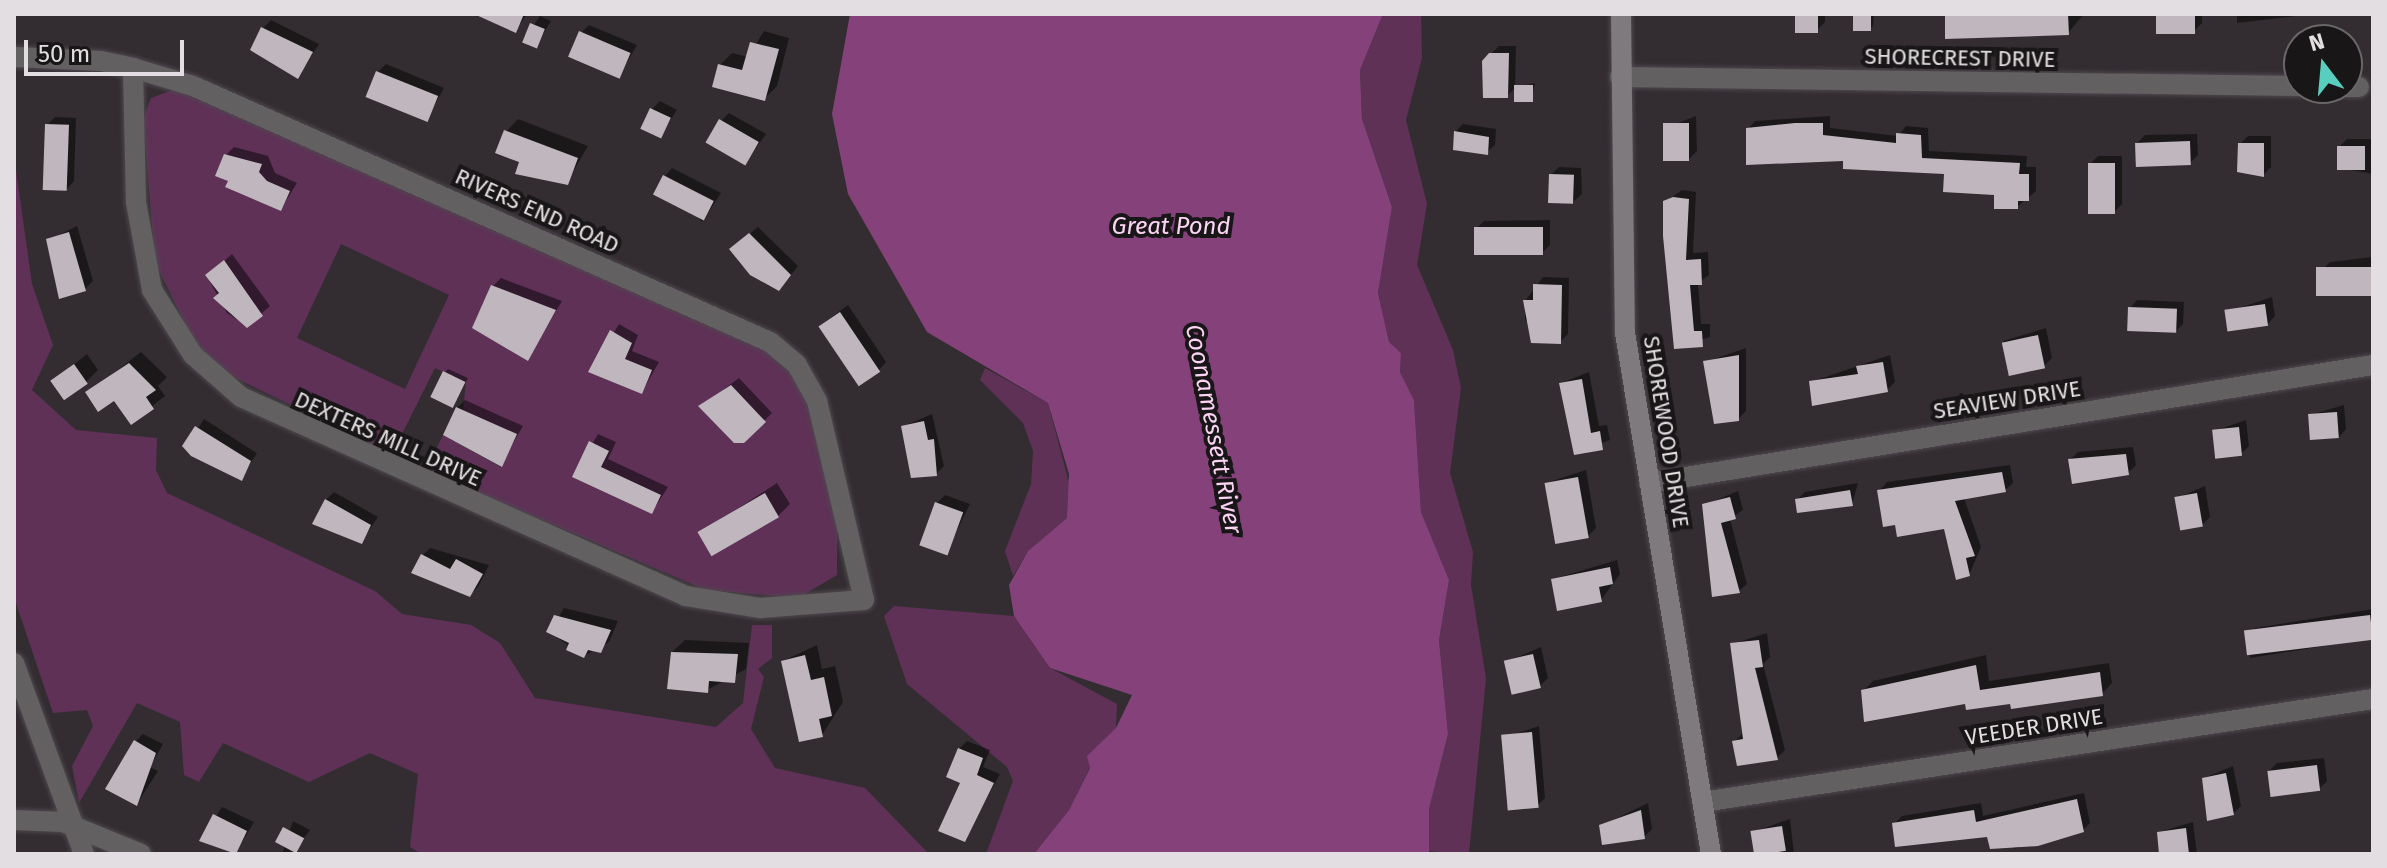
<!DOCTYPE html>
<style>
body{margin:0}
#map{position:relative;width:2387px;height:868px;overflow:hidden;background:#332d32;font-family:"Fira Sans",sans-serif}
div>[style]{position:absolute}
.green>*{inset:0;background:#5f3157}
.water>*{inset:0;background:#85427a}
.shadow>*{inset:0;background:#0007;transform-origin:0 0}
.building>*{inset:0;background:#bfb7bd;transform-origin:0 0}
.roads{filter:drop-shadow(0 0 2px #4f494e) drop-shadow(0 0 2px #4f494e)}
.street>*{height:20px;margin:-10px;padding:0 10px;transform-origin:10px;border-radius:10px;background:#636062}
.secondary>*{height:20px;margin:-10px;padding:0 10px;transform-origin:10px;border-radius:10px;background:#7f7a7e}
span{translate:-50% -50%;white-space:nowrap;text-align:center;line-height:1.15;-webkit-text-stroke:8px #191618;paint-order:stroke}
.street-label{font-size:22px;color:#e2dee1}
.water-label{font-size:24px;color:#fbd4f3;font-style:italic}
.frame{position:absolute;inset:0;border:16px solid #e2dee1;pointer-events:none}
.north{position:absolute;left:2283px;top:24px;width:80px;height:80px;box-sizing:border-box;background:#191618;border:2px solid #696668;border-radius:50%;rotate:344deg;font-size:22px;font-weight:700;line-height:32px;text-align:center;color:#e2dee1}
.north::after{content:'';display:block;margin:auto;width:28px;height:36px;background:#59cebe;clip-path:polygon(50% 0,100% 100%,50% 72%,0 100%)}
.scale{position:absolute;left:24px;top:40px;width:160px;height:36px;box-sizing:border-box;border:4px solid #e2dee1;border-top:0;padding-left:10px;font-size:24px;line-height:28px;white-space:nowrap;color:#e2dee1;-webkit-text-stroke:6px #191618;paint-order:stroke}
</style>
<div id="map">
<div class="green">
<div style="clip-path:polygon(1383px 14px,1421px 14px,1422px 58px,1406px 120px,1427px 204px,1417px 265px,1453px 350px,1461px 388px,1450px 473px,1473px 552px,1471px 585px,1486px 678px,1469px 854px,1428px 851px,1429px 809px,1448px 734px,1439px 640px,1449px 580px,1421px 512px,1414px 400px,1400px 372px,1401px 353px,1389px 342px,1378px 293px,1392px 207px,1362px 119px,1360px 70px)"></div>
<div style="clip-path:polygon(evenodd,175px 89px,759px 346px,790px 369px,805px 394px,837px 522px,837px 575px,798px 598px,706px 590px,426px 470px,443px 435px,501px 467px,516px 435px,463px 410px,466px 382px,435px 368px,392px 454px,227px 374px,194px 342px,155px 262px,143px 118px,151px 98px,175px 89px,341px 244px,449px 295px,405px 389px,297px 338px,341px 244px)"></div>
<div style="clip-path:polygon(14px 156px,32px 284px,53px 345px,32px 390px,76px 430px,157px 438px,156px 470px,167px 493px,375px 591px,402px 614px,471px 625px,500px 643px,535px 698px,716px 727px,743px 703px,752px 625px,772px 625px,772px 658px,758px 669px,764px 677px,751px 729px,775px 768px,865px 788px,929px 854px,422px 854px,410px 847px,418px 774px,370px 753px,309px 782px,223px 743px,199px 782px,184px 775px,180px 722px,137px 703px,79px 803px,72px 766px,93px 726px,87px 710px,53px 713px,14px 597px)"></div>
<div style="clip-path:polygon(985px 368px,1048px 403px,1073px 498px,1067px 518px,1028px 551px,1013px 576px,1005px 551px,1031px 484px,1033px 451px,1023px 423px,980px 380px)"></div>
<div style="clip-path:polygon(894px 606px,1014px 616px,1050px 668px,1117px 704px,1116px 728px,1088px 756px,1090px 767px,1069px 810px,1034px 854px,986px 854px,1013px 781px,1007px 767px,907px 684px,884px 616px)"></div>
</div>
<div class="water">
<div style="clip-path:polygon(850px 14px,1383px 14px,1360px 70px,1362px 119px,1392px 207px,1378px 293px,1389px 342px,1401px 353px,1400px 372px,1414px 400px,1421px 512px,1449px 580px,1439px 640px,1448px 734px,1429px 809px,1429px 854px,1034px 854px,1069px 810px,1090px 768px,1087px 756px,1116px 728px,1132px 695px,1050px 668px,1014px 616px,1009px 585px,1028px 551px,1067px 518px,1069px 474px,1048px 403px,927px 332px,848px 194px,832px 114px)"></div>
</div>
<div class="shadow">
<div style="clip-path:polygon(491px 14px,527px 14px,515px 31px)"></div>
<div style="clip-path:polygon(1797px 14px,1825px 14px,1825px 22px,1817px 30px)"></div>
<div style="clip-path:polygon(1855px 14px,1874px 14px,1873px 26px,1870px 29px)"></div>
<div style="clip-path:polygon(1947px 14px,2084px 14px,2068px 33px)"></div>
<div style="clip-path:polygon(2158px 14px,2202px 14px,2202px 23px,2194px 31px)"></div>
<div style="clip-path:polygon(2237px 14px,2313px 14px,2237px 23px)"></div>
<div style="clip-path:polygon(540px 16px,551px 21px,535px 47px,523px 41px)"></div>
<div style="clip-path:polygon(271px 20px,319px 44px,298px 76px,263px 28px)"></div>
<div style="clip-path:polygon(589px 25px,637px 45px,619px 76px,581px 33px)"></div>
<div style="clip-path:polygon(764px 31px,789px 38px,777px 86px,765px 98px,720px 65px,732px 53px,748px 57px)"></div>
<div style="clip-path:polygon(1499px 46px,1516px 46px,1515px 87px,1535px 83px,1531px 101px,1516px 87px,1507px 96px,1484px 61px)"></div>
<div style="clip-path:polygon(386px 64px,444px 88px,427px 119px,378px 72px)"></div>
<div style="clip-path:polygon(660px 101px,677px 110px,660px 136px,652px 109px)"></div>
<div style="clip-path:polygon(729px 113px,766px 134px,746px 162px,721px 121px)"></div>
<div style="clip-path:polygon(1696px 116px,1697px 151px,1689px 159px,1665px 128px)"></div>
<div style="clip-path:polygon(1830px 116px,1830px 128px,1898px 136px,1906px 126px,1928px 128px,1929px 151px,2027px 156px,2026px 167px,2036px 167px,2036px 191px,2017px 207px,1946px 172px,1846px 159px,1748px 129px,1755px 121px)"></div>
<div style="clip-path:polygon(55px 117px,76px 118px,74px 181px,67px 189px,47px 125px)"></div>
<div style="clip-path:polygon(518px 119px,588px 146px,567px 182px,521px 161px,506px 132px)"></div>
<div style="clip-path:polygon(1463px 124px,1496px 129px,1495px 145px,1487px 152px,1455px 132px)"></div>
<div style="clip-path:polygon(2197px 134px,2198px 155px,2190px 163px,2137px 143px,2145px 135px)"></div>
<div style="clip-path:polygon(2248px 136px,2271px 136px,2271px 167px,2263px 175px,2240px 144px)"></div>
<div style="clip-path:polygon(2347px 139px,2373px 139px,2373px 174px,2339px 168px,2339px 147px)"></div>
<div style="clip-path:polygon(234px 147px,268px 156px,275px 173px,297px 183px,281px 209px,226px 155px)"></div>
<div style="clip-path:polygon(2098px 156px,2122px 156px,2122px 204px,2114px 212px,2090px 164px)"></div>
<div style="clip-path:polygon(1559px 167px,1581px 168px,1582px 194px,1574px 201px,1551px 175px)"></div>
<div style="clip-path:polygon(672px 168px,721px 193px,702px 222px,665px 176px)"></div>
<div style="clip-path:polygon(1682px 190px,1696px 192px,1693px 253px,1708px 252px,1709px 275px,1698px 283px,1701px 324px,1710px 324px,1710px 337px,1676px 347px,1665px 202px)"></div>
<div style="clip-path:polygon(1550px 220px,1550px 245px,1542px 253px,1476px 229px,1484px 221px)"></div>
<div style="clip-path:polygon(77px 226px,93px 281px,85px 289px,49px 240px)"></div>
<div style="clip-path:polygon(758px 227px,798px 266px,787px 280px,740px 242px)"></div>
<div style="clip-path:polygon(232px 254px,270px 306px,247px 326px,227px 313px,207px 276px)"></div>
<div style="clip-path:polygon(2373px 257px,2373px 294px,2318px 274px,2330px 262px)"></div>
<div style="clip-path:polygon(1543px 277px,1569px 278px,1568px 334px,1560px 342px,1525px 320px,1525px 301px)"></div>
<div style="clip-path:polygon(501px 278px,562px 301px,528px 358px,493px 286px)"></div>
<div style="clip-path:polygon(2272px 297px,2275px 316px,2268px 324px,2227px 312px)"></div>
<div style="clip-path:polygon(2137px 300px,2184px 302px,2183px 324px,2175px 332px,2130px 308px)"></div>
<div style="clip-path:polygon(848px 305px,886px 362px,879px 370px,820px 326px)"></div>
<div style="clip-path:polygon(619px 324px,638px 335px,632px 351px,659px 362px,642px 392px,591px 371px)"></div>
<div style="clip-path:polygon(2046px 328px,2052px 358px,2044px 366px,2003px 341px)"></div>
<div style="clip-path:polygon(1746px 348px,1746px 411px,1738px 419px,1705px 362px)"></div>
<div style="clip-path:polygon(141px 352px,167px 377px,158px 386px,165px 396px,132px 422px,115px 398px,88px 393px)"></div>
<div style="clip-path:polygon(87px 354px,98px 370px,86px 382px,53px 381px)"></div>
<div style="clip-path:polygon(1890px 355px,1895px 382px,1887px 390px,1811px 382px)"></div>
<div style="clip-path:polygon(448px 369px,468px 378px,454px 405px,445px 372px)"></div>
<div style="clip-path:polygon(1589px 372px,1599px 426px,1607px 425px,1610px 440px,1576px 452px,1561px 383px)"></div>
<div style="clip-path:polygon(739px 378px,772px 413px,744px 441px,701px 406px)"></div>
<div style="clip-path:polygon(465px 400px,523px 426px,501px 464px,457px 408px)"></div>
<div style="clip-path:polygon(2344px 405px,2346px 429px,2339px 437px,2310px 415px)"></div>
<div style="clip-path:polygon(932px 414px,944px 466px,936px 474px,904px 426px)"></div>
<div style="left:204px;top:419px;width:63px;height:32px;rotate:33deg"></div>
<div style="clip-path:polygon(2246px 420px,2249px 446px,2241px 454px,2214px 431px)"></div>
<div style="clip-path:polygon(598px 434px,616px 442px,608px 459px,668px 487px,652px 512px,574px 476px)"></div>
<div style="clip-path:polygon(2133px 447px,2136px 465px,2128px 473px,2070px 460px,2078px 452px)"></div>
<div style="clip-path:polygon(2010px 465px,2013px 483px,2005px 490px,1964px 498px,1981px 547px,1969px 575px,1945px 527px,1880px 490px,1887px 482px)"></div>
<div style="clip-path:polygon(1586px 470px,1596px 528px,1588px 536px,1546px 483px)"></div>
<div style="clip-path:polygon(777px 483px,790px 504px,778px 516px,700px 533px)"></div>
<div style="clip-path:polygon(1858px 483px,1852px 504px,1797px 500px,1805px 492px)"></div>
<div style="clip-path:polygon(2205px 486px,2210px 517px,2202px 525px,2177px 498px)"></div>
<div style="clip-path:polygon(1738px 491px,1743px 510px,1730px 519px,1747px 584px,1739px 591px,1705px 505px)"></div>
<div style="clip-path:polygon(334px 492px,378px 517px,362px 541px,326px 500px)"></div>
<div style="clip-path:polygon(945px 495px,970px 504px,946px 553px,937px 503px)"></div>
<div style="clip-path:polygon(430px 548px,489px 565px,478px 587px,470px 595px,423px 555px)"></div>
<div style="clip-path:polygon(1617px 560px,1620px 574px,1601px 600px,1553px 579px)"></div>
<div style="clip-path:polygon(564px 608px,618px 621px,609px 642px,584px 656px,549px 632px)"></div>
<div style="clip-path:polygon(2373px 609px,2373px 638px,2250px 658px,2247px 636px,2255px 628px)"></div>
<div style="clip-path:polygon(1767px 633px,1770px 657px,1763px 664px,1785px 750px,1777px 758px,1735px 741px,1742px 734px,1732px 644px)"></div>
<div style="clip-path:polygon(685px 640px,749px 643px,746px 669px,707px 690px,672px 652px)"></div>
<div style="clip-path:polygon(817px 645px,822px 669px,835px 666px,843px 702px,822px 735px,783px 661px)"></div>
<div style="clip-path:polygon(1541px 647px,1548px 678px,1540px 686px,1506px 662px)"></div>
<div style="clip-path:polygon(1986px 655px,1989px 681px,2109px 663px,2112px 683px,2102px 694px,2012px 701px,1863px 691px,1873px 681px)"></div>
<div style="clip-path:polygon(1539px 726px,1545px 798px,1537px 806px,1503px 738px)"></div>
<div style="clip-path:polygon(143px 734px,163px 744px,150px 767px,158px 771px,137px 804px,135px 742px)"></div>
<div style="clip-path:polygon(967px 741px,990px 750px,983px 767px,1000px 774px,964px 840px,959px 749px)"></div>
<div style="clip-path:polygon(2324px 758px,2327px 781px,2319px 789px,2269px 771px,2277px 763px)"></div>
<div style="clip-path:polygon(2233px 766px,2241px 806px,2233px 814px,2204px 778px)"></div>
<div style="clip-path:polygon(2084px 793px,2090px 823px,2083px 830px,2014px 849px,2012px 841px,1989px 835px,1894px 824px,1902px 816px,1981px 803px,1983px 816px)"></div>
<div style="clip-path:polygon(1648px 803px,1652px 829px,1644px 837px,1601px 826px)"></div>
<div style="clip-path:polygon(222px 807px,254px 822px,235px 854px,201px 840px)"></div>
<div style="clip-path:polygon(1790px 819px,1794px 854px,1755px 854px,1752px 832px)"></div>
<div style="clip-path:polygon(293px 821px,310px 830px,295px 850px,302px 854px,282px 854px)"></div>
<div style="clip-path:polygon(2193px 822px,2197px 854px,2161px 854px,2159px 832px)"></div>
</div>
<div class="building">
<div style="clip-path:polygon(474px 14px,524px 14px,516px 33px)"></div>
<div style="left:1795px;top:14px;width:23px;height:19px"></div>
<div style="left:1853px;top:14px;width:18px;height:17px"></div>
<div style="clip-path:polygon(1945px 14px,2068px 14px,2069px 35px,1945px 39px)"></div>
<div style="left:2156px;top:14px;width:39px;height:20px"></div>
<div style="left:530px;top:23px;width:16px;height:21px;rotate:22deg"></div>
<div style="clip-path:polygon(261px 27px,313px 52px,298px 79px,250px 50px)"></div>
<div style="left:579px;top:31px;width:56px;height:28px;rotate:23deg"></div>
<div style="clip-path:polygon(750px 42px,779px 49px,765px 101px,712px 87px,718px 64px,742px 70px)"></div>
<div style="clip-path:polygon(1489px 53px,1509px 53px,1508px 98px,1483px 98px,1482px 61px)"></div>
<div style="left:376px;top:71px;width:67px;height:28px;rotate:22deg"></div>
<div style="left:1514px;top:85px;width:19px;height:17px"></div>
<div style="left:650px;top:108px;width:23px;height:23px;rotate:25deg"></div>
<div style="left:719px;top:119px;width:46px;height:27px;rotate:30deg"></div>
<div style="left:1689px;top:123px;width:38px;height:26px;rotate:90deg"></div>
<div style="clip-path:polygon(1795px 123px,1823px 123px,1823px 135px,1896px 143px,1896px 133px,1921px 135px,1922px 158px,2020px 163px,2019px 174px,2029px 174px,2029px 201px,2018px 201px,2018px 209px,1994px 209px,1994px 195px,1943px 192px,1944px 174px,1843px 169px,1843px 161px,1746px 165px,1746px 128px)"></div>
<div style="left:45px;top:124px;width:24px;height:66px;rotate:2deg"></div>
<div style="clip-path:polygon(504px 130px,578px 158px,568px 185px,515px 174px,519px 162px,495px 153px)"></div>
<div style="clip-path:polygon(1454px 131px,1489px 137px,1488px 155px,1453px 150px)"></div>
<div style="left:2190px;top:141px;width:24px;height:55px;rotate:88deg"></div>
<div style="clip-path:polygon(2238px 143px,2264px 143px,2264px 177px,2237px 172px)"></div>
<div style="left:2337px;top:146px;width:28px;height:24px"></div>
<div style="clip-path:polygon(224px 154px,262px 164px,259px 172px,267px 181px,290px 191px,281px 211px,225px 187px,228px 181px,215px 176px)"></div>
<div style="left:2115px;top:163px;width:51px;height:27px;rotate:90deg"></div>
<div style="left:1549px;top:174px;width:25px;height:29px;rotate:2deg"></div>
<div style="left:663px;top:175px;width:57px;height:22px;rotate:27deg"></div>
<div style="clip-path:polygon(1673px 197px,1689px 199px,1686px 260px,1701px 259px,1702px 285px,1690px 285px,1694px 331px,1702px 331px,1703px 347px,1674px 349px,1663px 236px,1663px 201px)"></div>
<div style="left:1543px;top:227px;width:28px;height:69px;rotate:90deg"></div>
<div style="clip-path:polygon(69px 232px,86px 291px,59px 299px,46px 239px)"></div>
<div style="clip-path:polygon(749px 233px,791px 275px,779px 291px,750px 275px,729px 249px)"></div>
<div style="clip-path:polygon(224px 260px,263px 316px,247px 328px,213px 298px,219px 293px,205px 275px)"></div>
<div style="left:2373px;top:267px;width:29px;height:57px;rotate:90deg"></div>
<div style="clip-path:polygon(1533px 284px,1562px 285px,1561px 344px,1531px 343px,1523px 300px,1533px 300px)"></div>
<div style="clip-path:polygon(491px 285px,556px 310px,528px 361px,472px 328px)"></div>
<div style="left:2265px;top:304px;width:22px;height:41px;rotate:82deg"></div>
<div style="left:2128px;top:307px;width:49px;height:24px;rotate:2deg"></div>
<div style="left:840px;top:312px;width:72px;height:26px;rotate:56deg"></div>
<div style="clip-path:polygon(610px 330px,632px 343px,625px 359px,652px 370px,642px 394px,588px 372px)"></div>
<div style="left:2038px;top:335px;width:34px;height:37px;rotate:78deg"></div>
<div style="clip-path:polygon(1739px 355px,1739px 421px,1714px 424px,1703px 361px)"></div>
<div style="clip-path:polygon(1883px 362px,1888px 392px,1812px 406px,1809px 381px,1858px 374px,1856px 366px)"></div>
<div style="clip-path:polygon(129px 363px,156px 390px,146px 397px,154px 409px,131px 425px,114px 401px,98px 412px,85px 392px)"></div>
<div style="left:74px;top:364px;width:24px;height:29px;rotate:55deg"></div>
<div style="left:443px;top:371px;width:25px;height:29px;rotate:26deg"></div>
<div style="clip-path:polygon(1582px 379px,1591px 433px,1600px 431px,1603px 450px,1574px 455px,1559px 383px)"></div>
<div style="clip-path:polygon(731px 385px,766px 422px,744px 443px,734px 443px,698px 406px)"></div>
<div style="clip-path:polygon(456px 407px,517px 434px,502px 467px,443px 435px)"></div>
<div style="left:2337px;top:412px;width:26px;height:29px;rotate:86deg"></div>
<div style="clip-path:polygon(924px 421px,928px 440px,934px 439px,937px 476px,911px 478px,901px 426px)"></div>
<div style="clip-path:polygon(195px 426px,251px 461px,242px 481px,191px 456px,182px 446px)"></div>
<div style="left:2239px;top:427px;width:29px;height:27px;rotate:84deg"></div>
<div style="clip-path:polygon(589px 441px,609px 451px,601px 467px,661px 495px,652px 514px,572px 477px)"></div>
<div style="clip-path:polygon(2126px 454px,2129px 475px,2072px 484px,2068px 459px)"></div>
<div style="clip-path:polygon(2002px 472px,2006px 492px,1955px 501px,1975px 556px,1966px 558px,1970px 576px,1956px 580px,1944px 529px,1897px 537px,1895px 525px,1883px 527px,1877px 490px)"></div>
<div style="left:1578px;top:477px;width:62px;height:34px;rotate:80deg"></div>
<div style="clip-path:polygon(1850px 490px,1853px 506px,1797px 513px,1795px 499px)"></div>
<div style="left:765px;top:493px;width:28px;height:78px;rotate:60deg"></div>
<div style="left:2197px;top:493px;width:34px;height:23px;rotate:80deg"></div>
<div style="clip-path:polygon(1730px 497px,1736px 519px,1721px 523px,1740px 593px,1712px 597px,1702px 504px)"></div>
<div style="clip-path:polygon(325px 499px,371px 525px,362px 544px,312px 524px)"></div>
<div style="left:935px;top:502px;width:30px;height:46px;rotate:20deg"></div>
<div style="clip-path:polygon(421px 554px,450px 569px,456px 559px,483px 574px,470px 597px,411px 573px)"></div>
<div style="clip-path:polygon(1610px 567px,1613px 584px,1599px 587px,1602px 602px,1557px 611px,1551px 579px)"></div>
<div style="clip-path:polygon(554px 615px,611px 630px,601px 653px,588px 650px,584px 658px,566px 650px,569px 643px,546px 632px)"></div>
<div style="left:2370px;top:615px;width:25px;height:127px;rotate:83deg"></div>
<div style="clip-path:polygon(1759px 640px,1763px 667px,1755px 668px,1778px 760px,1737px 766px,1732px 741px,1743px 739px,1730px 643px)"></div>
<div style="clip-path:polygon(671px 652px,738px 654px,735px 683px,709px 681px,708px 693px,667px 689px)"></div>
<div style="left:1533px;top:654px;width:35px;height:30px;rotate:77deg"></div>
<div style="clip-path:polygon(805px 655px,811px 680px,824px 677px,832px 716px,819px 719px,823px 737px,799px 742px,781px 661px)"></div>
<div style="clip-path:polygon(1976px 665px,1980px 690px,2100px 672px,2103px 696px,2011px 709px,2010px 704px,1966px 710px,1965px 704px,1864px 722px,1861px 690px)"></div>
<div style="left:1532px;top:732px;width:76px;height:31px;rotate:85deg"></div>
<div style="clip-path:polygon(134px 740px,156px 753px,137px 806px,105px 789px)"></div>
<div style="clip-path:polygon(958px 748px,983px 758px,977px 775px,994px 783px,965px 842px,938px 831px,960px 783px,946px 777px)"></div>
<div style="left:2317px;top:765px;width:26px;height:50px;rotate:83deg"></div>
<div style="clip-path:polygon(2226px 773px,2234px 815px,2207px 821px,2202px 778px)"></div>
<div style="clip-path:polygon(2077px 799px,2084px 832px,2038px 846px,1990px 849px,1987px 837px,1895px 847px,1892px 823px,1974px 810px,1976px 822px)"></div>
<div style="clip-path:polygon(1641px 810px,1645px 839px,1602px 845px,1599px 825px)"></div>
<div style="clip-path:polygon(213px 814px,247px 831px,236px 854px,199px 841px)"></div>
<div style="left:1782px;top:826px;width:25px;height:32px;rotate:81deg"></div>
<div style="left:283px;top:827px;width:24px;height:17px;rotate:28deg"></div>
<div style="clip-path:polygon(2186px 828px,2189px 854px,2159px 854px,2157px 832px)"></div>
</div>
<div class="roads">
<div class="street">
<div style="left:14px;top:57px;width:87px;rotate:2.6deg"></div>
<div style="left:101px;top:61px;width:33px;rotate:12deg"></div>
<div style="left:133px;top:68px;width:63px;rotate:16.7deg"></div>
<div style="left:193px;top:86px;width:631px;rotate:23.93deg"></div>
<div style="left:770px;top:342px;width:35px;rotate:40deg"></div>
<div style="left:797px;top:365px;width:41px;rotate:60.9deg"></div>
<div style="left:817px;top:401px;width:204px;rotate:76.7deg"></div>
<div style="left:864px;top:600px;width:104px;rotate:175.6deg"></div>
<div style="left:760px;top:608px;width:75px;rotate:-170.8deg"></div>
<div style="left:686px;top:596px;width:487px;rotate:-155.9deg"></div>
<div style="left:241px;top:397px;width:64px;rotate:-138.8deg"></div>
<div style="left:193px;top:355px;width:77px;rotate:-122.2deg"></div>
<div style="left:152px;top:290px;width:89px;rotate:-100.3deg"></div>
<div style="left:136px;top:202px;width:134px;rotate:-91.3deg"></div>
<div style="left:1620px;top:77px;width:679px;rotate:0.76deg"></div>
<div style="left:2347px;top:87px;width:12px"></div>
<div style="left:1649px;top:483px;width:734px;rotate:-9.26deg"></div>
<div style="left:14px;top:663px;width:203px;rotate:69.9deg"></div>
<div style="left:1703px;top:802px;width:678px;rotate:-8.74deg"></div>
<div style="left:14px;top:820px;width:49px;rotate:2.3deg"></div>
<div style="left:63px;top:822px;width:84px;rotate:22.3deg"></div>
</div>
<div class="secondary">
<div style="left:1621px;top:14px;width:319px;rotate:89.3deg"></div>
<div style="left:1625px;top:333px;width:528px;rotate:80.63deg"></div>
</div>
</div>
<div class="street-label">
<span style="left:1960px;top:58px;rotate:1deg">SHORECREST DRIVE</span>
<span style="left:537px;top:211px;rotate:24deg">RIVERS END ROAD</span>
<span style="left:2007px;top:400px;rotate:-9deg">SEAVIEW DRIVE</span>
<span style="left:1666px;top:432px;rotate:81deg">SHOREWOOD DRIVE</span>
<span style="left:388px;top:439px;rotate:24deg">DEXTERS MILL DRIVE</span>
<span style="left:2034px;top:727px;rotate:-9deg">VEEDER DRIVE</span>
</div>
<div class="water-label">
<span style="left:1171px;top:227px">Great Pond</span>
<span style="left:1213px;top:429px;rotate:79deg">Coonamessett River</span>
</div>
<div class="frame"></div>
<div class="north">N</div>
<div class="scale">50 m</div>
</div>
